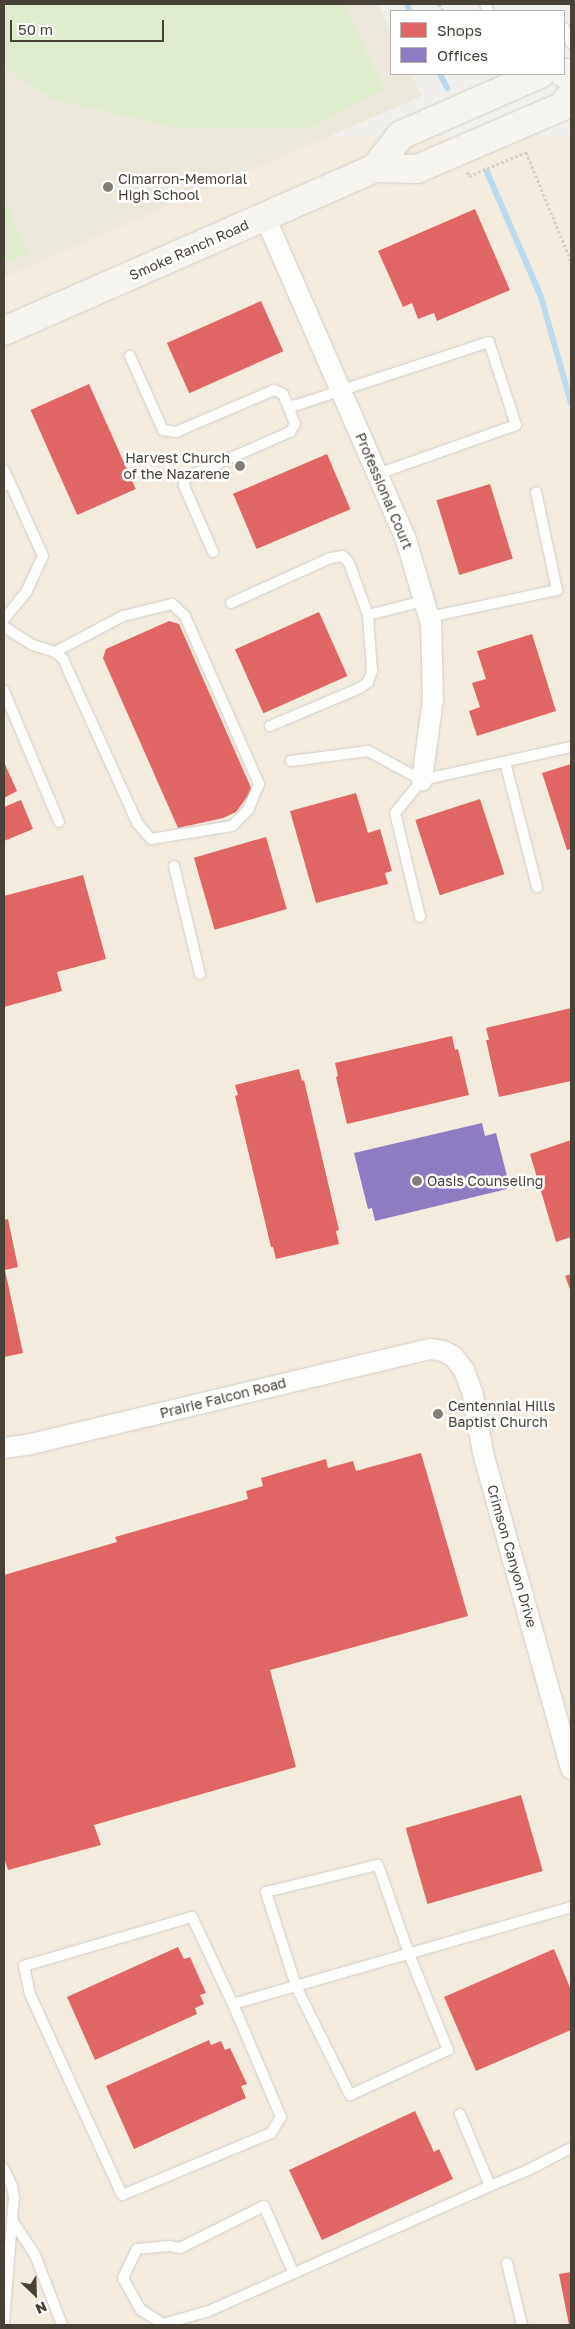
<!DOCTYPE html>
<style>
body{margin:0}
#map{position:relative;width:575px;height:2329px;overflow:hidden;background:#f1efeb;font-family:"Golos Text",sans-serif}
div>[style]{position:absolute}
.commercial>*{inset:0;background:#f3ebde;transform-origin:0 0}
.education>*{inset:0;background:#ebe7db}
.green>*{inset:0;background:#deebcc}
.shops>*{inset:0;background:#e06666;transform-origin:0 0}
.offices>*{inset:0;background:#8e7cc3}
.stream>*{height:6px;margin:-3px;padding:0 3px;transform-origin:3px;border-radius:3px;background:#bcdaed}
.path>*{height:3px;margin-top:-1.5px;transform-origin:0;background:repeating-linear-gradient(90deg,#d1cfcc 0 2.5px,transparent 0 5px)}
.roads{filter:drop-shadow(0 0 1px #cfcdc8) drop-shadow(0 0 1px #cfcdc8)}
.service>*{height:10px;margin:-5px;padding:0 5px;transform-origin:5px;border-radius:5px;background:#fdfdfc}
.minor>*{height:20px;margin:-10px;padding:0 10px;transform-origin:10px;border-radius:10px;background:#fdfdfc}
.secondary>*{height:28px;margin:-14px;padding:0 14px;transform-origin:14px;border-radius:14px;background:#f6f4ef}
.dots>*{width:14px;height:14px;translate:-50% -50%;box-sizing:border-box;border:2px solid #fff;border-radius:50%}
span{translate:-50% -50%;white-space:nowrap;text-align:center;line-height:1.15;-webkit-text-stroke:5px #fff;paint-order:stroke}
.poi-label{font-size:14px;color:#474137}
.left{translate:0 -50%;text-align:left}
.right{translate:-100% -50%;text-align:right}
.street-label{font-size:14px;color:#474137}
.frame{position:absolute;inset:0;border:5px solid #474137;pointer-events:none}
.legend{position:absolute;left:390px;top:10px;width:175px;height:65px;box-sizing:border-box;background:#fff;border:1px solid #b5b3af;margin:0;padding:6px 9px;list-style:none;font-size:15px;color:#474137}
.legend li{display:flex;align-items:center;gap:10px;height:25px}
.legend b{width:25px;border:1px solid #b5b3af}
.north{position:absolute;left:10px;top:2269px;width:50px;height:50px;-webkit-text-stroke:4px #fff;paint-order:stroke;rotate:156deg;font-size:14px;font-weight:700;line-height:20px;text-align:center;color:#474137}
.north::after{content:'';display:block;margin:auto;width:18px;height:22px;background:#474137;clip-path:polygon(50% 0,100% 100%,50% 72%,0 100%)}
.scale{position:absolute;left:10px;top:20px;width:154px;height:22px;box-sizing:border-box;border:2px solid #474137;border-top:0;padding-left:6px;font-size:15px;line-height:18px;white-space:nowrap;color:#474137;-webkit-text-stroke:4px #fff;paint-order:stroke}
</style>
<div id="map">
<div class="commercial">
<div style="left:571px;top:137px;width:2188px;height:618px;rotate:90deg"></div>
</div>
<div class="education">
<div style="clip-path:polygon(4px 4px,378px 4px,391px 32px,391px 74px,411px 74px,422px 96px,4px 277px)"></div>
</div>
<div class="green">
<div style="clip-path:polygon(4px 4px,343px 4px,384px 89px,312px 128px,183px 129px,55px 100px,4px 68px)"></div>
<div style="clip-path:polygon(4px 196px,28px 253px,4px 263px)"></div>
</div>
<div class="shops">
<div style="clip-path:polygon(475px 209px,510px 290px,437px 321px,434px 313px,418px 319px,412px 303px,403px 307px,378px 251px)"></div>
<div style="left:261px;top:301px;width:55px;height:103px;rotate:66deg"></div>
<div style="left:89px;top:384px;width:115px;height:64px;rotate:66deg"></div>
<div style="left:327px;top:454px;width:60px;height:102px;rotate:67deg"></div>
<div style="left:490px;top:484px;width:78px;height:56px;rotate:73deg"></div>
<div style="left:319px;top:612px;width:70px;height:92px;rotate:66deg"></div>
<div style="clip-path:polygon(169px 621px,179px 624px,252px 790px,236px 812px,223px 818px,178px 828px,103px 658px,106px 649px)"></div>
<div style="clip-path:polygon(532px 634px,556px 711px,477px 736px,469px 711px,480px 707px,472px 683px,486px 679px,477px 651px)"></div>
<div style="clip-path:polygon(4px 762px,17px 791px,4px 798px)"></div>
<div style="clip-path:polygon(571px 764px,571px 849px,567px 850px,542px 773px)"></div>
<div style="clip-path:polygon(356px 793px,368px 833px,380px 829px,392px 871px,385px 873px,388px 884px,316px 903px,290px 811px)"></div>
<div style="left:480px;top:799px;width:79px;height:68px;rotate:72deg"></div>
<div style="clip-path:polygon(21px 800px,33px 829px,4px 841px,4px 807px)"></div>
<div style="left:266px;top:837px;width:75px;height:75px;rotate:74deg"></div>
<div style="clip-path:polygon(83px 875px,106px 959px,57px 972px,62px 991px,4px 1007px,4px 896px)"></div>
<div style="clip-path:polygon(571px 1008px,571px 1081px,499px 1097px,486px 1040px,489px 1040px,486px 1028px)"></div>
<div style="clip-path:polygon(452px 1036px,455px 1050px,458px 1049px,469px 1095px,347px 1124px,336px 1077px,338px 1076px,335px 1063px)"></div>
<div style="clip-path:polygon(299px 1069px,302px 1081px,304px 1080px,339px 1230px,336px 1231px,339px 1244px,276px 1259px,273px 1247px,271px 1247px,235px 1096px,238px 1095px,235px 1085px)"></div>
<div style="clip-path:polygon(571px 1140px,571px 1237px,556px 1242px,530px 1154px)"></div>
<div style="clip-path:polygon(8px 1219px,18px 1267px,5px 1270px,23px 1353px,4px 1357px,4px 1220px)"></div>
<div style="clip-path:polygon(571px 1274px,571px 1292px,565px 1276px)"></div>
<div style="clip-path:polygon(421px 1453px,468px 1616px,270px 1670px,296px 1767px,94px 1825px,101px 1845px,8px 1870px,4px 1858px,4px 1575px,117px 1542px,115px 1537px,248px 1499px,246px 1491px,263px 1486px,261px 1478px,326px 1459px,328px 1468px,353px 1461px,356px 1471px)"></div>
<div style="left:521px;top:1795px;width:79px;height:120px;rotate:74deg"></div>
<div style="clip-path:polygon(178px 1947px,184px 1959px,190px 1957px,206px 1993px,200px 1995px,204px 2004px,195px 2008px,197px 2014px,95px 2060px,67px 1997px)"></div>
<div style="clip-path:polygon(554px 1949px,571px 1990px,571px 2030px,476px 2071px,444px 1997px)"></div>
<div style="clip-path:polygon(209px 2040px,211px 2045px,221px 2041px,225px 2050px,230px 2048px,247px 2084px,241px 2086px,246px 2098px,134px 2149px,106px 2086px)"></div>
<div style="clip-path:polygon(415px 2111px,434px 2152px,439px 2149px,453px 2179px,322px 2240px,289px 2170px)"></div>
<div style="clip-path:polygon(571px 2272px,571px 2325px,569px 2325px,559px 2274px)"></div>
</div>
<div class="offices">
<div style="clip-path:polygon(482px 1123px,485px 1136px,496px 1133px,507px 1176px,504px 1177px,507px 1189px,375px 1221px,372px 1208px,368px 1209px,354px 1153px)"></div>
</div>
<div class="stream">
<div style="left:407px;top:4px;width:8px;rotate:67deg"></div>
<div style="left:440px;top:74px;width:16px;rotate:63deg"></div>
<div style="left:487px;top:172px;width:136px;rotate:66.6deg"></div>
<div style="left:541px;top:297px;width:110px;rotate:74.2deg"></div>
</div>
<div class="path">
<div style="left:439px;top:4px;width:8px;rotate:60deg"></div>
<div style="left:467px;top:172px;width:4px;rotate:63deg"></div>
<div style="left:469px;top:176px;width:62px;rotate:-22.8deg"></div>
<div style="left:526px;top:152px;width:118px;rotate:67.6deg"></div>
</div>
<div class="roads">
<div class="service">
<div style="left:485px;top:4px;width:8px;rotate:67deg"></div>
<div style="left:564px;top:28px;width:17px;rotate:65deg"></div>
<div style="left:130px;top:356px;width:81px;rotate:66deg"></div>
<div style="left:163px;top:430px;width:13px;rotate:9deg"></div>
<div style="left:176px;top:432px;width:107px;rotate:-23.2deg"></div>
<div style="left:274px;top:390px;width:10px;rotate:24deg"></div>
<div style="left:283px;top:394px;width:13px;rotate:67deg"></div>
<div style="left:288px;top:406px;width:9px;rotate:-6deg"></div>
<div style="left:297px;top:405px;width:202px;rotate:-18.2deg"></div>
<div style="left:489px;top:342px;width:87px;rotate:72deg"></div>
<div style="left:516px;top:425px;width:146px;rotate:160.5deg"></div>
<div style="left:4px;top:470px;width:14px;rotate:65deg"></div>
<div style="left:4px;top:486px;width:7px;rotate:-27deg"></div>
<div style="left:10px;top:483px;width:80px;rotate:65.7deg"></div>
<div style="left:43px;top:556px;width:38px;rotate:115deg"></div>
<div style="left:27px;top:591px;width:36px;rotate:129deg"></div>
<div style="left:213px;top:552px;width:72px;rotate:-113.7deg"></div>
<div style="left:184px;top:486px;width:8px;rotate:-83deg"></div>
<div style="left:185px;top:478px;width:115px;rotate:-23.7deg"></div>
<div style="left:290px;top:432px;width:9px;rotate:-58deg"></div>
<div style="left:295px;top:424px;width:19px;rotate:-111deg"></div>
<div style="left:231px;top:603px;width:109px;rotate:-24.4deg"></div>
<div style="left:330px;top:558px;width:13px;rotate:-9deg"></div>
<div style="left:343px;top:556px;width:9px;rotate:49deg"></div>
<div style="left:349px;top:563px;width:55px;rotate:69.9deg"></div>
<div style="left:429px;top:617px;width:131px;rotate:-11.9deg"></div>
<div style="left:557px;top:590px;width:100px;rotate:-102.1deg"></div>
<div style="left:4px;top:627px;width:34px;rotate:32deg"></div>
<div style="left:33px;top:645px;width:23px;rotate:18deg"></div>
<div style="left:55px;top:652px;width:11px;rotate:41deg"></div>
<div style="left:63px;top:659px;width:181px;rotate:65.6deg"></div>
<div style="left:138px;top:824px;width:20px;rotate:49deg"></div>
<div style="left:151px;top:839px;width:82px;rotate:-9.1deg"></div>
<div style="left:232px;top:826px;width:23px;rotate:-45deg"></div>
<div style="left:248px;top:810px;width:28px;rotate:-67deg"></div>
<div style="left:259px;top:784px;width:184px;rotate:-113.8deg"></div>
<div style="left:185px;top:616px;width:18px;rotate:-137deg"></div>
<div style="left:172px;top:604px;width:50px;rotate:166.2deg"></div>
<div style="left:123px;top:616px;width:77px;rotate:152.1deg"></div>
<div style="left:4px;top:691px;width:142px;rotate:67.2deg"></div>
<div style="left:270px;top:726px;width:98px;rotate:-22.9deg"></div>
<div style="left:360px;top:688px;width:10px;rotate:-37deg"></div>
<div style="left:368px;top:682px;width:12px;rotate:-70deg"></div>
<div style="left:372px;top:671px;width:56px;rotate:-94.1deg"></div>
<div style="left:368px;top:615px;width:58px;rotate:-14deg"></div>
<div style="left:291px;top:761px;width:78px;rotate:-7.4deg"></div>
<div style="left:368px;top:751px;width:61px;rotate:28.2deg"></div>
<div style="left:505px;top:762px;width:129px;rotate:75.6deg"></div>
<div style="left:174px;top:866px;width:111px;rotate:76.5deg"></div>
<div style="left:420px;top:917px;width:107px;rotate:-103.5deg"></div>
<div style="left:395px;top:813px;width:43px;rotate:-50.7deg"></div>
<div style="left:422px;top:780px;width:153px;rotate:-12.5deg"></div>
<div style="left:378px;top:1865px;width:94px;rotate:70.8deg"></div>
<div style="left:409px;top:1954px;width:104px;rotate:67.9deg"></div>
<div style="left:448px;top:2050px;width:108px;rotate:155.3deg"></div>
<div style="left:350px;top:2095px;width:122px;rotate:-116.4deg"></div>
<div style="left:296px;top:1986px;width:99px;rotate:-107.7deg"></div>
<div style="left:266px;top:1892px;width:115px;rotate:-13.6deg"></div>
<div style="left:192px;top:1917px;width:96px;rotate:64.8deg"></div>
<div style="left:233px;top:2004px;width:123px;rotate:67deg"></div>
<div style="left:281px;top:2117px;width:19px;rotate:122deg"></div>
<div style="left:271px;top:2133px;width:161px;rotate:157.4deg"></div>
<div style="left:122px;top:2195px;width:221px;rotate:-114.6deg"></div>
<div style="left:30px;top:1994px;width:29px;rotate:-102deg"></div>
<div style="left:24px;top:1966px;width:175px;rotate:-16.3deg"></div>
<div style="left:233px;top:2004px;width:352px;rotate:-16deg"></div>
<div style="left:460px;top:2114px;width:78px;rotate:67.4deg"></div>
<div style="left:490px;top:2186px;width:41px;rotate:-22.8deg"></div>
<div style="left:528px;top:2170px;width:48px;rotate:-27.1deg"></div>
<div style="left:4px;top:2169px;width:19px;rotate:65deg"></div>
<div style="left:12px;top:2186px;width:11px;rotate:80deg"></div>
<div style="left:14px;top:2197px;width:125px;rotate:94.6deg"></div>
<div style="left:12px;top:2220px;width:42px;rotate:56.7deg"></div>
<div style="left:35px;top:2255px;width:75px;rotate:68.9deg"></div>
<div style="left:507px;top:2263px;width:64px;rotate:76.4deg"></div>
<div style="left:293px;top:2272px;width:72px;rotate:-113.7deg"></div>
<div style="left:264px;top:2206px;width:94px;rotate:153.4deg"></div>
<div style="left:180px;top:2248px;width:10px;rotate:-169deg"></div>
<div style="left:170px;top:2246px;width:33px;rotate:175deg"></div>
<div style="left:137px;top:2249px;width:32px;rotate:116deg"></div>
<div style="left:123px;top:2278px;width:37px;rotate:61deg"></div>
<div style="left:141px;top:2310px;width:26px;rotate:32deg"></div>
<div style="left:163px;top:2324px;width:48px;rotate:-15.8deg"></div>
<div style="left:209px;top:2311px;width:308px;rotate:-24deg"></div>
</div>
<div class="minor">
<div style="left:265px;top:217px;width:352px;rotate:66.4deg"></div>
<div style="left:406px;top:540px;width:88px;rotate:73.4deg"></div>
<div style="left:431px;top:624px;width:75px;rotate:88.5deg"></div>
<div style="left:433px;top:699px;width:82px;rotate:97.7deg"></div>
<div style="left:4px;top:1448px;width:27px;rotate:-8deg"></div>
<div style="left:31px;top:1444px;width:411px;rotate:-13.4deg"></div>
<div style="left:431px;top:1349px;width:12px;rotate:9deg"></div>
<div style="left:443px;top:1351px;width:11px;rotate:27deg"></div>
<div style="left:453px;top:1356px;width:18px;rotate:52deg"></div>
<div style="left:464px;top:1370px;width:27px;rotate:70deg"></div>
<div style="left:473px;top:1395px;width:59px;rotate:80.2deg"></div>
<div style="left:483px;top:1453px;width:328px;rotate:74.4deg"></div>
</div>
<div class="secondary">
<div style="left:564px;top:73px;width:7px"></div>
<div style="left:375px;top:168px;width:42px;rotate:-51.8deg"></div>
<div style="left:401px;top:135px;width:152px;rotate:-23.7deg"></div>
<div style="left:4px;top:331px;width:405px;rotate:-23.7deg"></div>
<div style="left:375px;top:168px;width:42px;rotate:1.4deg"></div>
<div style="left:417px;top:169px;width:159px;rotate:-23.3deg"></div>
<div style="left:563px;top:106px;width:14px;rotate:-54deg"></div>
</div>
</div>
<div class="dots">
<div style="left:108px;top:187px;background:#827e76"></div>
<div style="left:240px;top:466px;background:#827e76"></div>
<div style="left:417px;top:1181px;background:#827e76"></div>
<div style="left:438px;top:1414px;background:#827e76"></div>
</div>
<div class="poi-label">
<span class="left" style="left:118px;top:187px">Cimarron-Memorial<br>High School</span>
<span class="right" style="left:230px;top:466px">Harvest Church<br>of the Nazarene</span>
<span class="left" style="left:427px;top:1181px">Oasis Counseling</span>
<span class="left" style="left:448px;top:1414px">Centennial Hills<br>Baptist Church</span>
</div>
<div class="street-label">
<span style="left:189px;top:250px;rotate:-24deg">Smoke Ranch Road</span>
<span style="left:384px;top:491px;rotate:67deg">Professional Court</span>
<span style="left:223px;top:1398px;rotate:-14deg">Prairie Falcon Road</span>
<span style="left:512px;top:1556px;rotate:74deg">Crimson Canyon Drive</span>
</div>
<div class="frame"></div>
<ul class="legend">
<li><b style="height:14px;background:#e06666"></b>Shops</li>
<li><b style="height:14px;background:#8e7cc3"></b>Offices</li>
</ul>
<div class="north">N</div>
<div class="scale">50 m</div>
</div>
